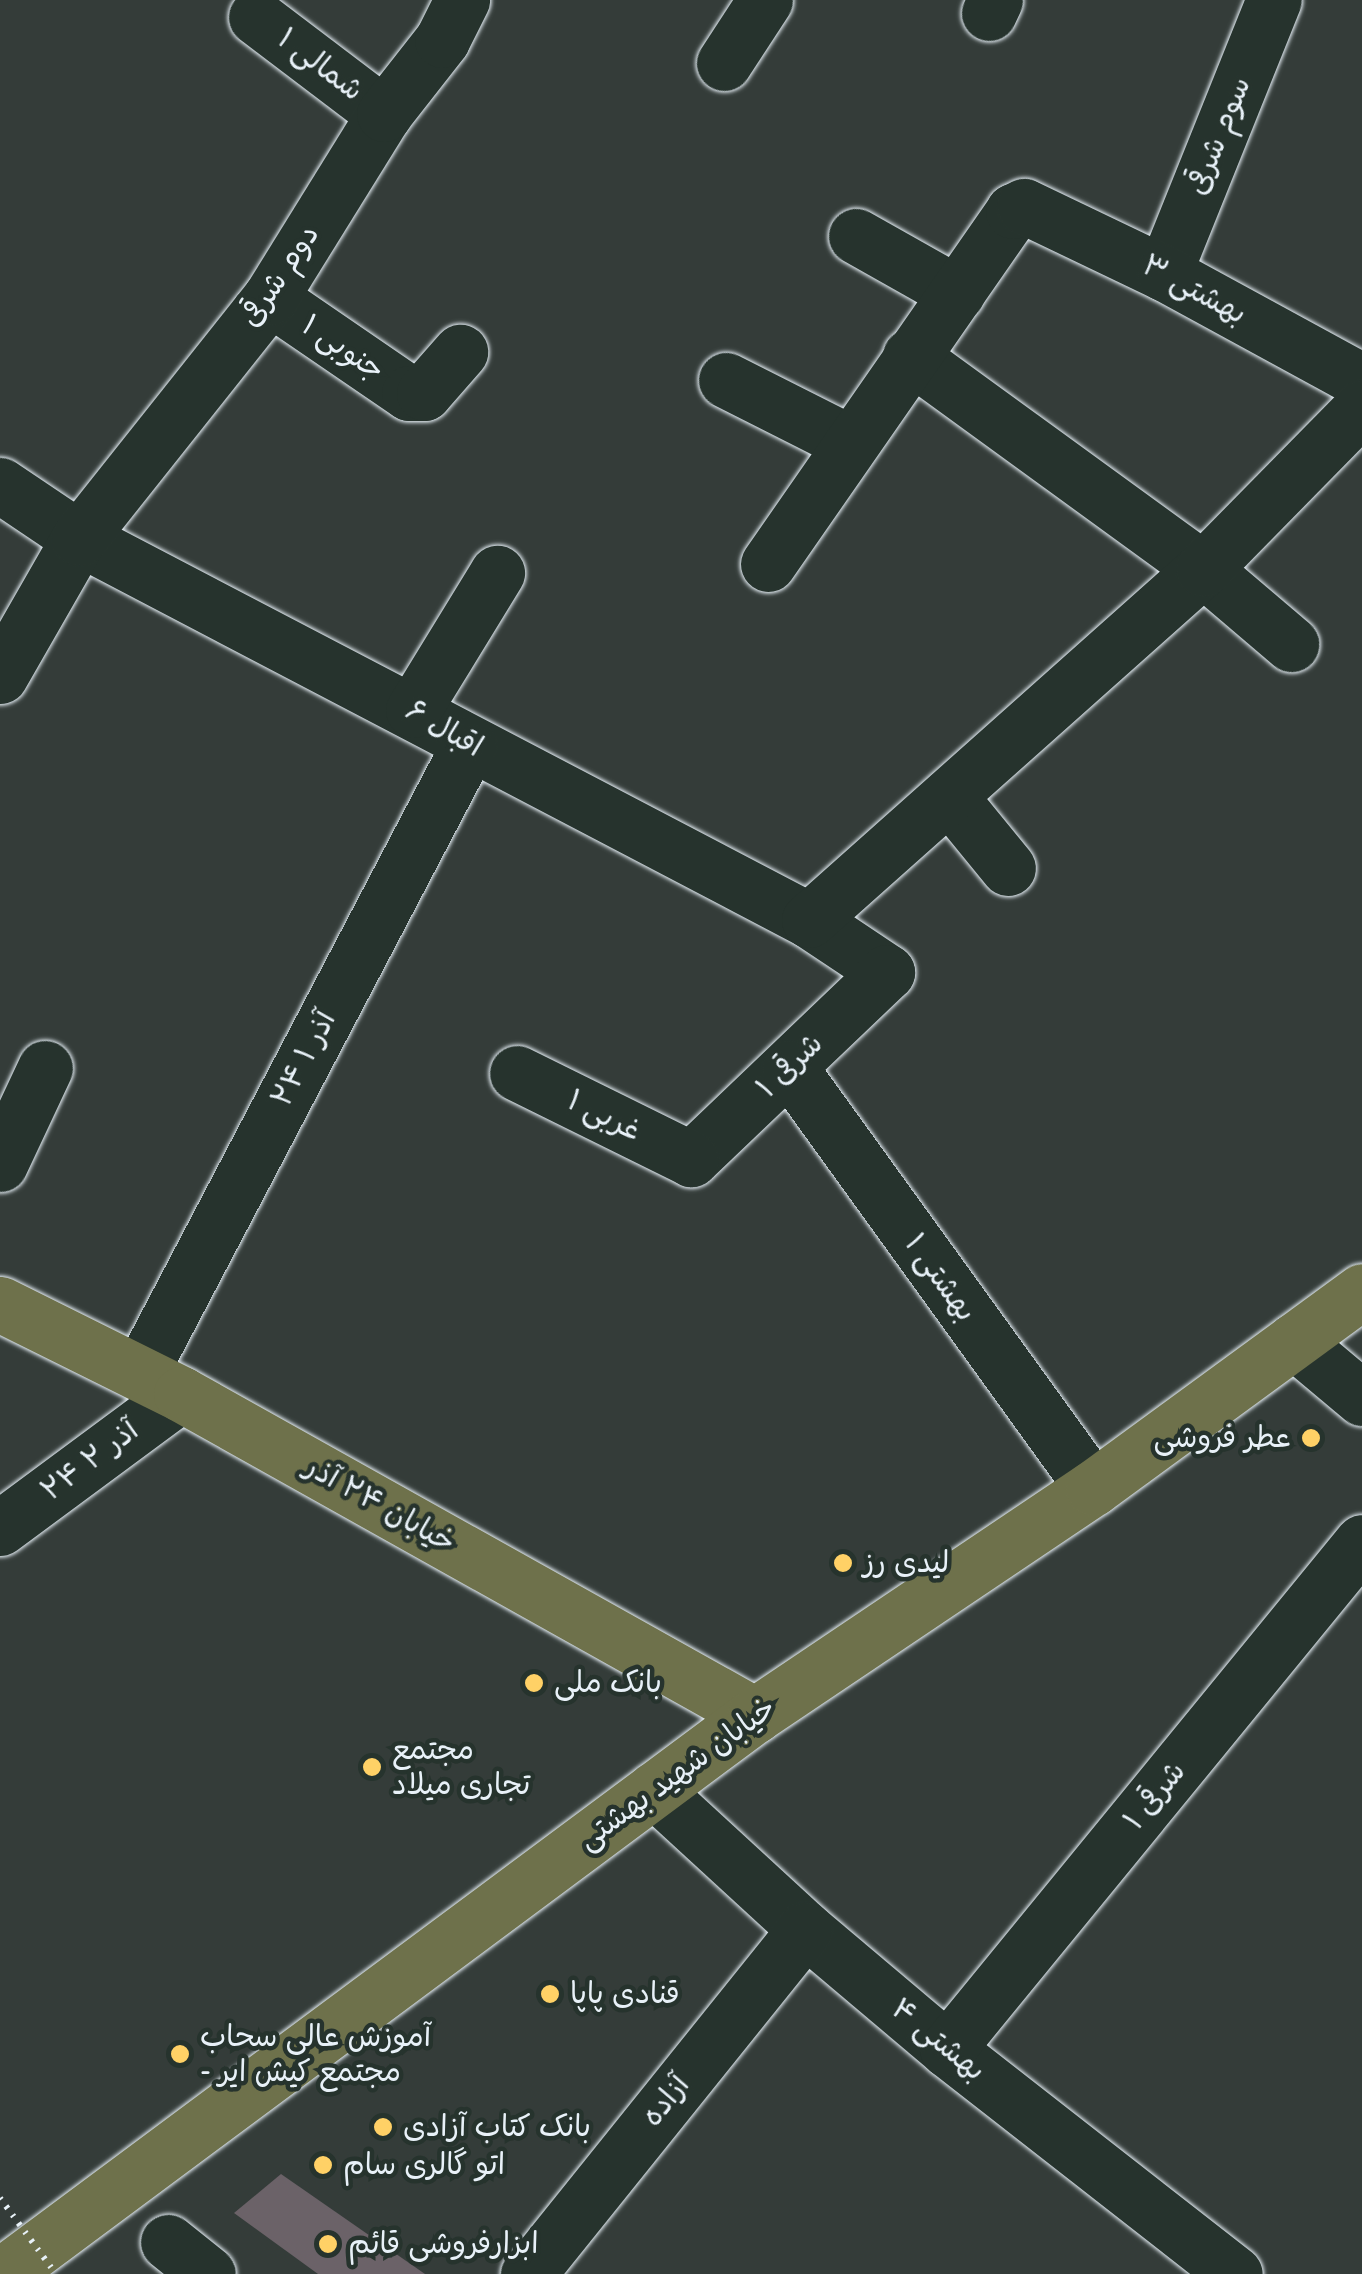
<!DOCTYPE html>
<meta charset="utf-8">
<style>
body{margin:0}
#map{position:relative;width:1362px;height:2274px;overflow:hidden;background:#343c39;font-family:"Balsamiq Sans","Playpen Sans Arabic",sans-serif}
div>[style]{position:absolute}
.building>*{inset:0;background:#6b6268}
.roads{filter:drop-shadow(0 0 2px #e8f1f8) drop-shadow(0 0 2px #e8f1f8)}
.minor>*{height:55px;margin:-27.5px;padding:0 27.5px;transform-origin:27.5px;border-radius:27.5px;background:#26332d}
.major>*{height:55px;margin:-27.5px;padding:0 27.5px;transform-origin:27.5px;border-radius:27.5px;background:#6e714b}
.path-bridge>*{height:6px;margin-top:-3px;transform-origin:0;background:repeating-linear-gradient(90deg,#e8f1f8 0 2.5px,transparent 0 10.5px)}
.dots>*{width:28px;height:28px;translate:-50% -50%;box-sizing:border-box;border:5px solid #26332d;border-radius:50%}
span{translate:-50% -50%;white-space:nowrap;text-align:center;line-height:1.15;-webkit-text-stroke:9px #26332d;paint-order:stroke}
.street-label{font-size:30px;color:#e8f1f8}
.poi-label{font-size:30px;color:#e8f1f8}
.right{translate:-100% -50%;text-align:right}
.left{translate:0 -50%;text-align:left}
</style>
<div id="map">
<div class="building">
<div style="clip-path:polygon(281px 2174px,425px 2274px,318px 2274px,234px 2213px)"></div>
</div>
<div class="roads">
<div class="minor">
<div style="left:989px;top:13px;width:14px;rotate:-65deg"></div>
<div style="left:256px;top:17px;width:161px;rotate:37.2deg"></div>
<div style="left:724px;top:63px;width:75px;rotate:-56.9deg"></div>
<div style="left:856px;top:236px;width:116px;rotate:29.4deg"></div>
<div style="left:1164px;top:273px;width:294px;rotate:-68.1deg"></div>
<div style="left:270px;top:298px;width:168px;rotate:34.4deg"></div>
<div style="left:409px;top:393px;width:15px"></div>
<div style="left:424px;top:393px;width:55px;rotate:-48.7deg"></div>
<div style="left:910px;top:356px;width:362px;rotate:36deg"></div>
<div style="left:1203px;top:569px;width:116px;rotate:40.4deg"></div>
<div style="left:726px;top:380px;width:138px;rotate:26.8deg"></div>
<div style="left:0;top:485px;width:95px;rotate:33.9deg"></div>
<div style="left:79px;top:538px;width:824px;rotate:27.62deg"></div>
<div style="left:809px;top:920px;width:94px;rotate:33.7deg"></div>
<div style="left:887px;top:972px;width:271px;rotate:136.3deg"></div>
<div style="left:691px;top:1159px;width:194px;rotate:-153.7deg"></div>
<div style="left:768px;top:564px;width:430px;rotate:-55.2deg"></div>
<div style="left:1013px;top:211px;width:12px;rotate:-24deg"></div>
<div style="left:1024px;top:206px;width:155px;rotate:25.6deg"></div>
<div style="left:1164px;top:273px;width:226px;rotate:28.6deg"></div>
<div style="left:0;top:676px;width:159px;rotate:-60.2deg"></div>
<div style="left:79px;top:538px;width:307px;rotate:-51.5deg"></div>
<div style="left:270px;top:298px;width:216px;rotate:-58.2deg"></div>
<div style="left:384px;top:114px;width:94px;rotate:-51.9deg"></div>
<div style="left:442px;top:40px;width:45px;rotate:-63.4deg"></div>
<div style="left:413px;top:710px;width:161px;rotate:-58.5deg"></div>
<div style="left:949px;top:796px;width:93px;rotate:50.7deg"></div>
<div style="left:809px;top:920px;width:528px;rotate:-41.7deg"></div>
<div style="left:1203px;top:569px;width:227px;rotate:-45.5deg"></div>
<div style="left:789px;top:1067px;width:519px;rotate:54.17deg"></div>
<div style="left:0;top:1164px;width:106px;rotate:-64.9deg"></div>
<div style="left:1294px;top:1341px;width:89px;rotate:40deg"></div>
<div style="left:140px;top:1373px;width:709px;rotate:-62.35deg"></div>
<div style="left:0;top:1528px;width:225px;rotate:-36.5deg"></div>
<div style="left:654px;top:1790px;width:205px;rotate:42.6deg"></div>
<div style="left:805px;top:1929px;width:186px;rotate:40.2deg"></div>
<div style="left:947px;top:2049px;width:365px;rotate:38deg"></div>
<div style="left:947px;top:2049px;width:655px;rotate:-50.7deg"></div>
<div style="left:168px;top:2242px;width:51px;rotate:38.7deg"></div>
<div style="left:528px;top:2274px;width:442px;rotate:-51.2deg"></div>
</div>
<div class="major">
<div style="left:0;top:1304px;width:202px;rotate:26.4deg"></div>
<div style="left:181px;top:1394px;width:658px;rotate:29.22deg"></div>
<div style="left:3px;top:2274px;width:937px;rotate:-36.63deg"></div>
<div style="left:755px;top:1715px;width:407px;rotate:-33.9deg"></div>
<div style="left:1093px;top:1488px;width:333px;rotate:-36.2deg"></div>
</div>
</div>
<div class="path-bridge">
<div style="left:0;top:2198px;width:94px;rotate:53.6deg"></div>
</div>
<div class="dots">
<div style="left:1311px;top:1438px;background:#ffd166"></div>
<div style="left:843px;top:1563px;background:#ffd166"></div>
<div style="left:534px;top:1683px;background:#ffd166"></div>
<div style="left:372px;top:1767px;background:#ffd166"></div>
<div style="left:550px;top:1994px;background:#ffd166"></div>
<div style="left:180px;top:2054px;background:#ffd166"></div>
<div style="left:383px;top:2127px;background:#ffd166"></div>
<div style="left:323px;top:2165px;background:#ffd166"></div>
<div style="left:328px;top:2244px;background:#ffd166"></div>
</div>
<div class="street-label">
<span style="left:320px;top:65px;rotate:37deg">۱ شمالی</span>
<span style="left:1219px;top:136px;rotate:-68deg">سوم شرقی</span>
<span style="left:280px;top:276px;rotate:-56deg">دوم شرقی</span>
<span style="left:1194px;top:290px;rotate:28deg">بهشتی ۳</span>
<span style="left:343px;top:348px;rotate:34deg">۱ جنوبی</span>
<span style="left:444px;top:729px;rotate:30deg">اقبال ۶</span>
<span style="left:304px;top:1059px;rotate:-62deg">۲۴ آذر ۱</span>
<span style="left:790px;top:1066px;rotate:-44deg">شرقی ۱</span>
<span style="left:604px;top:1116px;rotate:26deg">غربی ۱</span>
<span style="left:940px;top:1278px;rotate:54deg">بهشتی ۱</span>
<span style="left:90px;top:1461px;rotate:-37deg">۲۴ آذر ۲</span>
<span style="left:380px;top:1505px;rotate:29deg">خیابان ۲۴ آذر</span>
<span style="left:677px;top:1774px;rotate:-36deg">خیابان شهید بهشتی</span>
<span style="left:1155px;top:1796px;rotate:-51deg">شرقی ۱</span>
<span style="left:938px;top:2040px;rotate:39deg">بهشتی ۴</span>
<span style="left:666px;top:2101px;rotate:-51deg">آزاده</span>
</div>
<div class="poi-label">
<span class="right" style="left:1291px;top:1438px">عطر فروشی</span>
<span class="left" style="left:863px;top:1563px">لیدی رز</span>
<span class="left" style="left:554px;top:1683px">بانک ملی</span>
<span class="left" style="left:392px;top:1767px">مجتمع<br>تجاری میلاد</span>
<span class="left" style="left:570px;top:1994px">قنادی پاپا</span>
<span class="left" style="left:200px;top:2054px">آموزش عالی سحاب<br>- مجتمع کیش ایر</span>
<span class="left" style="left:403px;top:2127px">بانک کتاب آزادی</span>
<span class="left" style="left:343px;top:2165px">اتو گالری سام</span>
<span class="left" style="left:348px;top:2244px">ابزارفروشی قائم</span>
</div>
</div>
